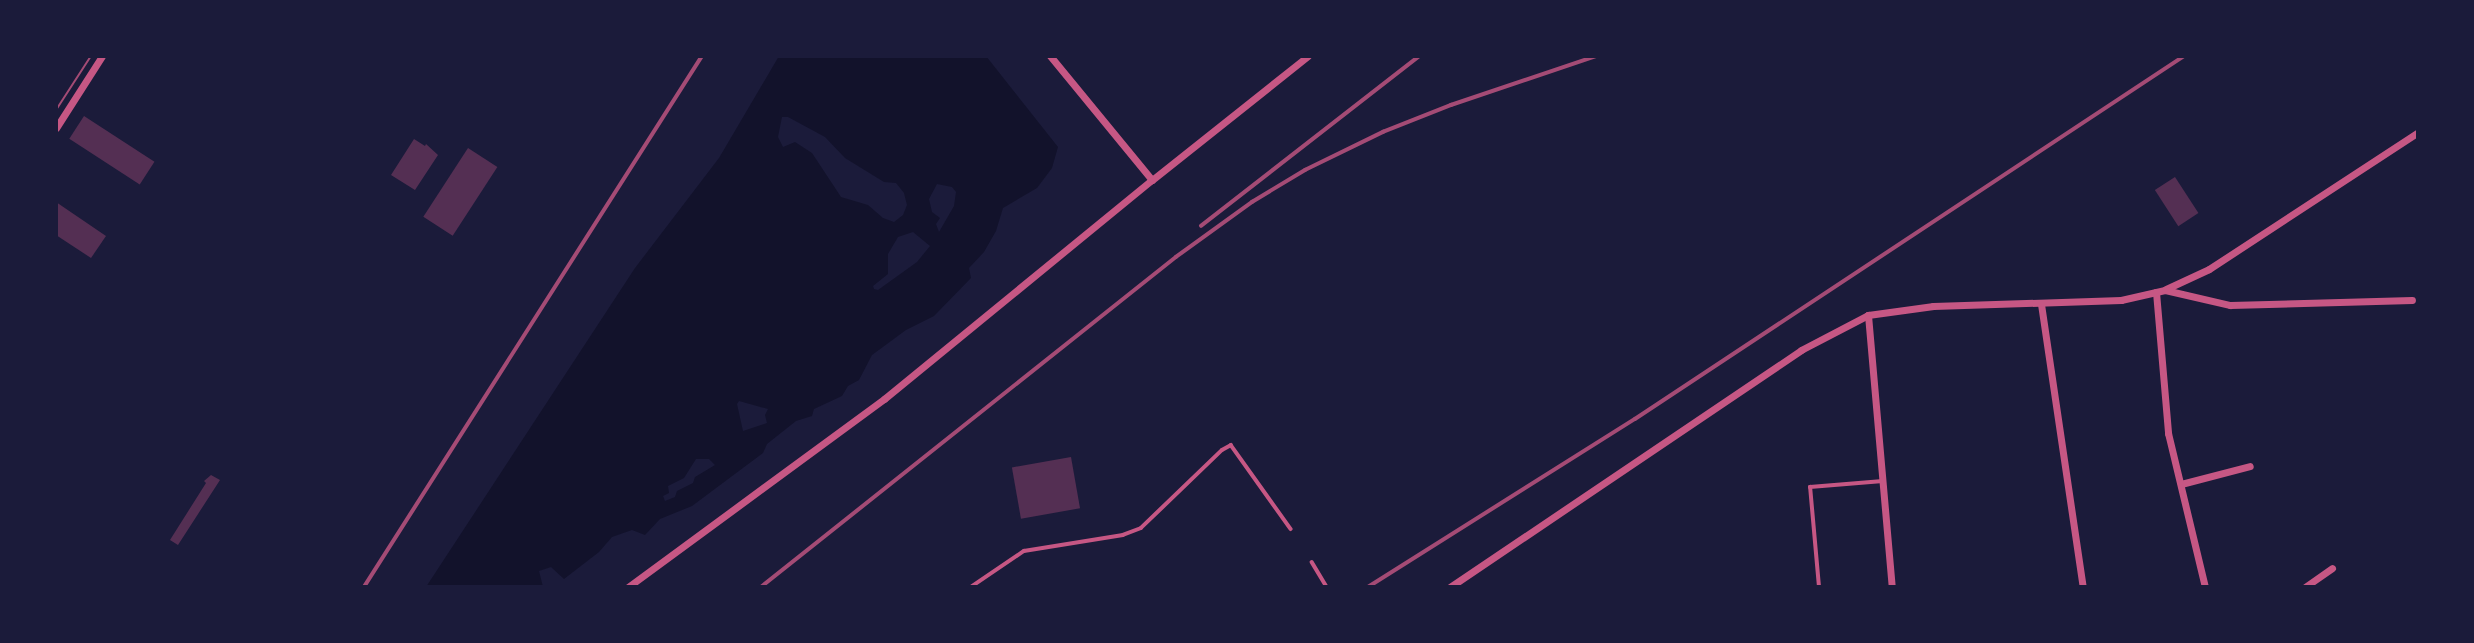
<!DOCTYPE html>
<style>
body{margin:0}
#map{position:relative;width:2474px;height:643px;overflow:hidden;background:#1b1b3a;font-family:Ubuntu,sans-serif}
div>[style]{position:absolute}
.water>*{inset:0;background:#12122b}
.building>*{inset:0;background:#542f53;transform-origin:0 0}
.service>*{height:3.5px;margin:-1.75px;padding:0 1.75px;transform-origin:1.75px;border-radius:1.75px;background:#c65784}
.minor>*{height:7px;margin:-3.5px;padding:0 3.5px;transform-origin:3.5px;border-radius:3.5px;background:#c65784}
.tram>*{height:2px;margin:-1px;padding:0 1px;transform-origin:1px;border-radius:1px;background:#a44b75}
.rail>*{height:3.5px;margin:-1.75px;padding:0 1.75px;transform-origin:1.75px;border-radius:1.75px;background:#a44b75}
span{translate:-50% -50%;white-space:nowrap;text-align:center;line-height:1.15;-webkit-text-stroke:6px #1b1b3a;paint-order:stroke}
.frame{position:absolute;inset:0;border:58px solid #1b1b3a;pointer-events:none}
</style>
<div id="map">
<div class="water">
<div style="clip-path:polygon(evenodd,779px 56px,986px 56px,1058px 147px,1052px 168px,1037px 188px,1003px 208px,996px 231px,984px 252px,969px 268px,971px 278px,934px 316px,906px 330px,872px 355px,859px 380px,848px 386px,842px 396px,814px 409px,812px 416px,796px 421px,767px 444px,763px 453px,692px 506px,660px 519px,645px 535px,632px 530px,612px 537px,599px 552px,564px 579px,551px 567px,539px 571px,543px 587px,426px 587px,635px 268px,719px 158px,779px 56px,782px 117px,788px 117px,825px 137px,845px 158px,884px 182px,896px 183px,904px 193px,907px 205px,903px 215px,894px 222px,883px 218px,868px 205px,841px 197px,812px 153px,795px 142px,783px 147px,778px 137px,782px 117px,779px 56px,937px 184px,952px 187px,956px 192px,954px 206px,939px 232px,936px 224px,940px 218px,932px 212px,929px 199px,937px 184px,779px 56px,913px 232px,930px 246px,917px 262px,878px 290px,874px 289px,873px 286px,888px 274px,888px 254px,898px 237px,913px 232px,779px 56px,739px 401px,768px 409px,765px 415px,767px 423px,743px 431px,737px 404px,739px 401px,779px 56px,696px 459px,709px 459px,715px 465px,695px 477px,693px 483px,677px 491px,675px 497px,665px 501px,663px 496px,669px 493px,668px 486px,684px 478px,696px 459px)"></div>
</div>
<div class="building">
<div style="left:84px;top:116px;width:84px;height:27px;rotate:33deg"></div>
<div style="clip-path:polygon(414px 139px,425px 146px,426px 144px,438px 155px,415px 190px,391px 175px)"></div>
<div style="left:468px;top:148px;width:35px;height:82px;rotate:33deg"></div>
<div style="left:2175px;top:177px;width:43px;height:24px;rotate:57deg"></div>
<div style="clip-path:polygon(56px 202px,106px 236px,91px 258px,56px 235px)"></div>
<div style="left:1071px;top:457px;width:52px;height:60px;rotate:80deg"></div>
<div style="clip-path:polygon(211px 475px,220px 480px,178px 545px,170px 540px,206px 483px,204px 481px)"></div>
</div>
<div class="service">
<div style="left:1312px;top:562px;width:29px;rotate:59deg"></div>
<div style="left:971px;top:587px;width:64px;rotate:-34.2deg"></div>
<div style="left:1024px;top:551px;width:100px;rotate:-9.2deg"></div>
<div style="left:1123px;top:535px;width:19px;rotate:-21deg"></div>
<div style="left:1141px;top:528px;width:112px;rotate:-43.9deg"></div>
<div style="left:1222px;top:450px;width:10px;rotate:-29deg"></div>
<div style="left:1231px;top:445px;width:103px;rotate:54.5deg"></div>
<div style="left:1819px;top:587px;width:100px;rotate:-95.1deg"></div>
<div style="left:1810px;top:487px;width:73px;rotate:-4.7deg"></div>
</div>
<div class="minor">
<div style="left:56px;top:128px;width:85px;rotate:-57.4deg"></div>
<div style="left:1152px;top:180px;width:199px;rotate:-38.5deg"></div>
<div style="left:2166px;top:289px;width:47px;rotate:-24.9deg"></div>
<div style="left:2209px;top:269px;width:250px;rotate:-33.2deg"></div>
<div style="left:2156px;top:292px;width:142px;rotate:85.1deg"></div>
<div style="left:2168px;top:433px;width:158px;rotate:76.5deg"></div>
<div style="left:2041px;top:304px;width:286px;rotate:81.6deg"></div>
<div style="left:1868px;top:315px;width:273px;rotate:85deg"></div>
<div style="left:2181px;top:484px;width:71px;rotate:-14.6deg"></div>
<div style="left:628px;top:587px;width:318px;rotate:-36.3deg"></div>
<div style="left:884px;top:399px;width:346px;rotate:-39.3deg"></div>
<div style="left:1152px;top:180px;width:161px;rotate:-129.4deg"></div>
<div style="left:1450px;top:587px;width:424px;rotate:-34deg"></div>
<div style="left:1801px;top:350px;width:76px;rotate:-27.6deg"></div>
<div style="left:1868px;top:315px;width:66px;rotate:-7.9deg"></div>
<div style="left:1933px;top:306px;width:188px;rotate:-1.8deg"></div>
<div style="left:2121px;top:300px;width:45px;rotate:-12.8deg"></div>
<div style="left:2165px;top:290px;width:67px;rotate:13deg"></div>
<div style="left:2230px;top:305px;width:182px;rotate:-1.6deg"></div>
<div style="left:2305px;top:587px;width:33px;rotate:-35deg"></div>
</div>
<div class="tram">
<div style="left:56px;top:110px;width:64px;rotate:-57.1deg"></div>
</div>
<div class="rail">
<div style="left:1201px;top:226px;width:276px;rotate:-37.9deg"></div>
<div style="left:364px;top:587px;width:629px;rotate:-57.52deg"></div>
<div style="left:761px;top:587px;width:530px;rotate:-38.49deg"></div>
<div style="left:1176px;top:257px;width:94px;rotate:-35.9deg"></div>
<div style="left:1252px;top:202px;width:62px;rotate:-31.1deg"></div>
<div style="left:1305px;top:170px;width:87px;rotate:-26deg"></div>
<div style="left:1383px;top:132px;width:73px;rotate:-21.7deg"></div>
<div style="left:1451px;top:105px;width:154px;rotate:-18.6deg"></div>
<div style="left:1368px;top:587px;width:315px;rotate:-32.2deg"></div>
<div style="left:1635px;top:419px;width:658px;rotate:-33.47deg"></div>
</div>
<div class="frame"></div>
</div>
